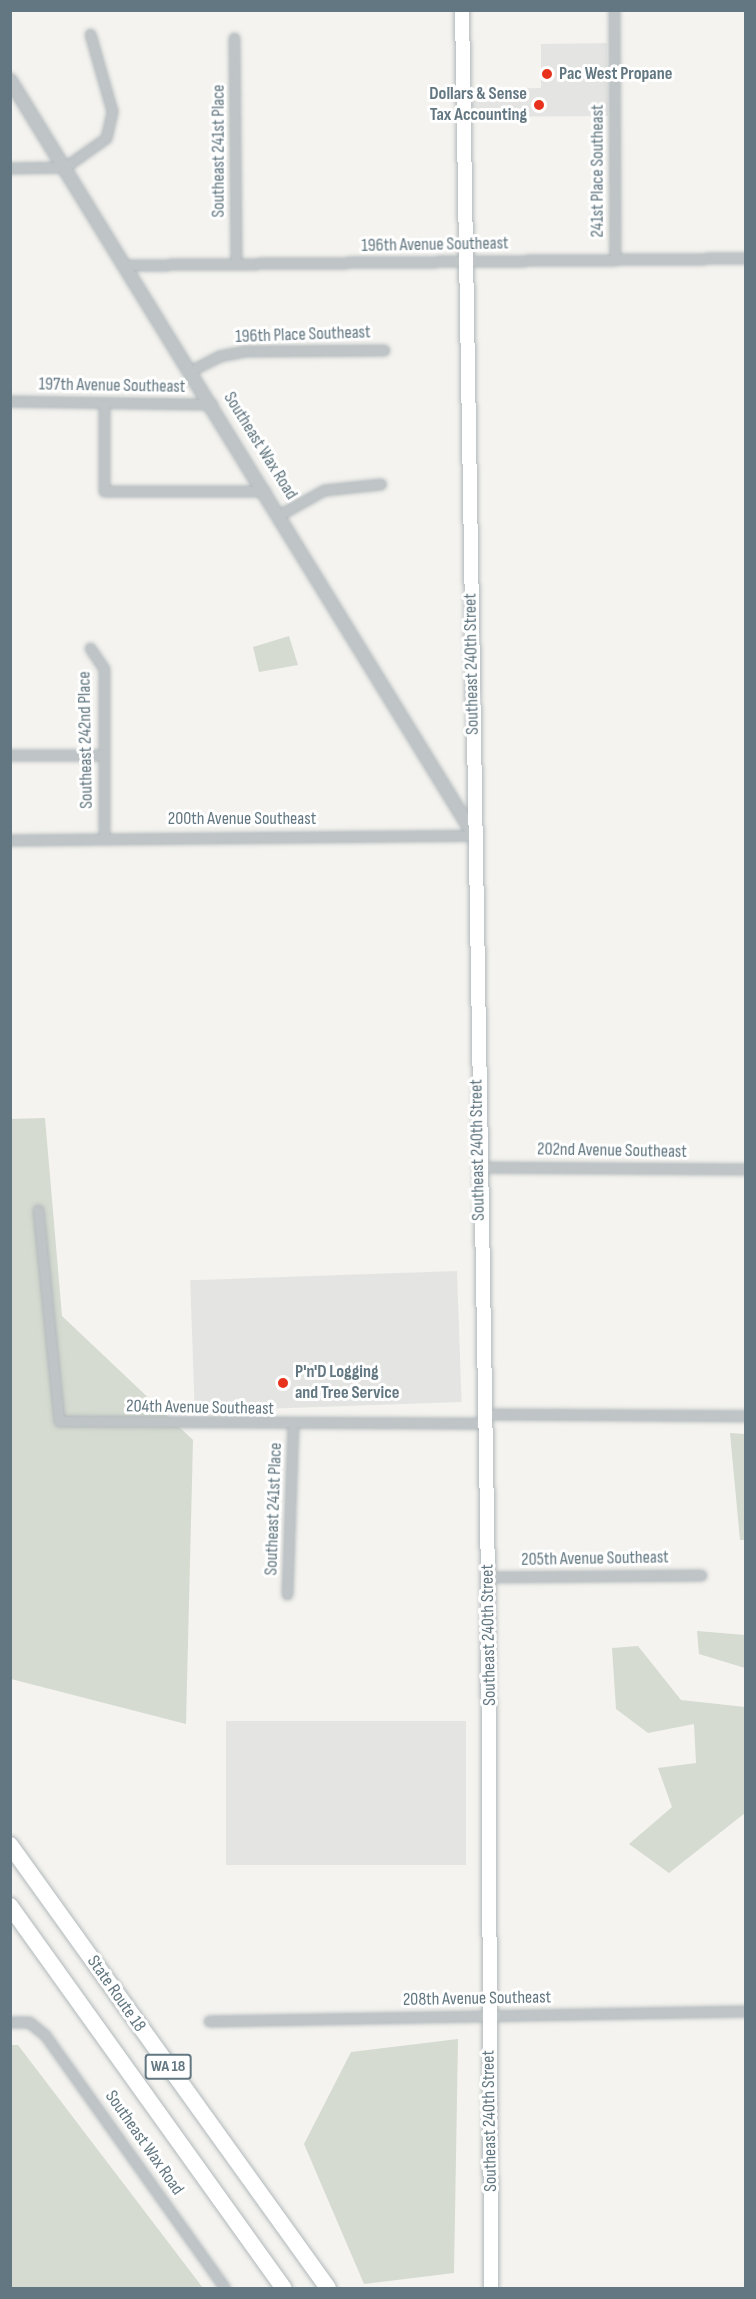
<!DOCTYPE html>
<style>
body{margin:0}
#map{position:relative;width:756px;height:2299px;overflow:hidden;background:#f4f3ef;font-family:"Sofia Sans Condensed",sans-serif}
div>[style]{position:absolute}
.built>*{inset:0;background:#e4e5e3;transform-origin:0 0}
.green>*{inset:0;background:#d5dbd0}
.roads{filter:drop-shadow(0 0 2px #b1b8bb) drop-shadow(0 0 2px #b1b8bb)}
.minor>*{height:9px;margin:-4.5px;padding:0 4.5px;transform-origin:4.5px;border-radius:4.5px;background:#bfc4c6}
.tertiary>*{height:12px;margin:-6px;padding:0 6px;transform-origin:6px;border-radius:6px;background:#bfc4c6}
.secondary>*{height:14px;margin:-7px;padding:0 7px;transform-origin:7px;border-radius:7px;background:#fff}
.motorway>*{height:16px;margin:-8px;padding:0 8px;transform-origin:8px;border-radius:8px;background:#fff}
.dots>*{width:16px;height:16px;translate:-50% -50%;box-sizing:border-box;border:3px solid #fff;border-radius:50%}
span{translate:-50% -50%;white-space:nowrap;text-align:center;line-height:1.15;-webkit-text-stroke:6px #fff;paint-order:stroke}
.shield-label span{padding:2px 4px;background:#fff;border:2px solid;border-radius:4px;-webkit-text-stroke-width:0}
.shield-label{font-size:16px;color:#627781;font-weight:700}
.poi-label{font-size:18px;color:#627781;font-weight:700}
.left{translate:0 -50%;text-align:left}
.right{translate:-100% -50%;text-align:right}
.street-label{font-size:18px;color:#627781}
.frame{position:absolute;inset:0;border:12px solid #627781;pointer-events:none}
</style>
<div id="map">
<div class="built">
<div style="clip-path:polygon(607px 43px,608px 116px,472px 117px,471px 89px,541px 88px,541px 44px)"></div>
<div style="left:457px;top:1271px;width:131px;height:267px;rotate:88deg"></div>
<div style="left:466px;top:1721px;width:144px;height:240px;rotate:90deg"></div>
</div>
<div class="green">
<div style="clip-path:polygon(289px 636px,298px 665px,259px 672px,253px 647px)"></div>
<div style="clip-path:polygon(45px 1118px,62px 1316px,193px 1440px,186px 1724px,11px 1679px,10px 1119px)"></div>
<div style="clip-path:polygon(730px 1433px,745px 1434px,745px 1540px,740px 1540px)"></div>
<div style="clip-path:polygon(697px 1631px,745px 1635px,745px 1668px,699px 1654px)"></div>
<div style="clip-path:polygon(638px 1646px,681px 1700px,745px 1707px,745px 1813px,669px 1873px,629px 1844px,672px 1807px,658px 1768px,696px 1763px,694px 1724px,648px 1733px,616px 1709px,612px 1648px)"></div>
<div style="clip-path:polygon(458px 2039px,454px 2273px,364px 2284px,304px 2144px,351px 2052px)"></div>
<div style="clip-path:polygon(11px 2045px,18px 2045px,203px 2288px,11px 2288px)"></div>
</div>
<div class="roads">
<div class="minor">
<div style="left:614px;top:10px;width:250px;rotate:89.8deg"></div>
<div style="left:234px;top:38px;width:226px;rotate:89.5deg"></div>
<div style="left:10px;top:168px;width:55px;rotate:-1deg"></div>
<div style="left:65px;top:167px;width:50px;rotate:-35.3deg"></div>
<div style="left:106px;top:138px;width:28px;rotate:-77deg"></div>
<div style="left:112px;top:111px;width:80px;rotate:-105.9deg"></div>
<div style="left:124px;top:265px;width:622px;rotate:-0.64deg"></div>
<div style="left:192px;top:370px;width:30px;rotate:-27deg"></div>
<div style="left:219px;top:356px;width:26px;rotate:-11deg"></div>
<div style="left:245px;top:351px;width:139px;rotate:-0.4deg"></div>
<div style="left:10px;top:401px;width:202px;rotate:0.9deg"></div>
<div style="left:104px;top:404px;width:87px;rotate:90deg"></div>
<div style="left:104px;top:491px;width:161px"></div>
<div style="left:281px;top:514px;width:49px;rotate:-29.2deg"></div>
<div style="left:324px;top:490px;width:57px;rotate:-6deg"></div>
<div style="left:90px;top:648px;width:25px;rotate:56deg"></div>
<div style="left:104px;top:669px;width:167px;rotate:90deg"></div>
<div style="left:10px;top:755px;width:94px"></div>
<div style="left:10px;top:840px;width:464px;rotate:-0.6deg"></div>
<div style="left:478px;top:1167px;width:268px;rotate:0.4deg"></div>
<div style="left:38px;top:1210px;width:212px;rotate:84.3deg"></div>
<div style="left:59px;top:1421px;width:425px;rotate:0.3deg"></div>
<div style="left:484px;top:1414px;width:262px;rotate:0.4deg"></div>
<div style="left:488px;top:1577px;width:213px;rotate:-0.5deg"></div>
<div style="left:287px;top:1594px;width:168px;rotate:-88deg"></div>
<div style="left:209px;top:2021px;width:537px;rotate:-1.07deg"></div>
<div style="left:10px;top:2022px;width:19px"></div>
<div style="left:29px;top:2022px;width:21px;rotate:39deg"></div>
<div style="left:45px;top:2035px;width:310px;rotate:54.6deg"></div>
</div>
<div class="tertiary">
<div style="left:10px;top:80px;width:886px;rotate:58.43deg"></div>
</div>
<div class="secondary">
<div style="left:462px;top:10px;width:1567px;rotate:89.05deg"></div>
<div style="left:488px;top:1577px;width:711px;rotate:89.76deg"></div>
</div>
<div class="motorway">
<div style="left:10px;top:1845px;width:545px;rotate:54.33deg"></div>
<div style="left:10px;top:1906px;width:470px;rotate:54.4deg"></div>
</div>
</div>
<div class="dots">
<div style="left:547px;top:74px;background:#e7321c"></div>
<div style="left:539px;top:105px;background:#e7321c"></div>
<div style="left:283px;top:1383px;background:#e7321c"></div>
</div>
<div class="shield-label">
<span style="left:168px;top:2067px">WA 18</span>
</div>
<div class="poi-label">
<span class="left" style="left:559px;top:74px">Pac West Propane</span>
<span class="right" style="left:527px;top:105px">Dollars &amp; Sense<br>Tax Accounting</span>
<span class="left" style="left:295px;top:1383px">P'n'D Logging<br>and Tree Service</span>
</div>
<div class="street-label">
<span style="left:219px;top:151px;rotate:-90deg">Southeast 241st Place</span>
<span style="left:598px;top:171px;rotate:-90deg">241st Place Southeast</span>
<span style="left:435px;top:245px;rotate:-1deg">196th Avenue Southeast</span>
<span style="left:303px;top:335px;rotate:-2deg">196th Place Southeast</span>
<span style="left:112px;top:386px;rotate:1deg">197th Avenue Southeast</span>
<span style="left:260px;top:446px;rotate:58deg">Southeast Wax Road</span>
<span style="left:472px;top:664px;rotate:-91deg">Southeast 240th Street</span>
<span style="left:86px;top:740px;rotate:-91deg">Southeast 242nd Place</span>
<span style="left:242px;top:819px">200th Avenue Southeast</span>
<span style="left:478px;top:1150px;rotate:-91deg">Southeast 240th Street</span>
<span style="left:612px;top:1151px;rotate:1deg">202nd Avenue Southeast</span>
<span style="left:200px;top:1408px;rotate:1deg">204th Avenue Southeast</span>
<span style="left:274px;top:1509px;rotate:-88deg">Southeast 241st Place</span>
<span style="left:595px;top:1559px;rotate:-1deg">205th Avenue Southeast</span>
<span style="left:489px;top:1635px;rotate:-91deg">Southeast 240th Street</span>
<span style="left:116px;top:1994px;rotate:55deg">State Route 18</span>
<span style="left:477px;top:1999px;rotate:-1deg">208th Avenue Southeast</span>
<span style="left:490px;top:2121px;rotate:-91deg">Southeast 240th Street</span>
<span style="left:144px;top:2143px;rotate:55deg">Southeast Wax Road</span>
</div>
<div class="frame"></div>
</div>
